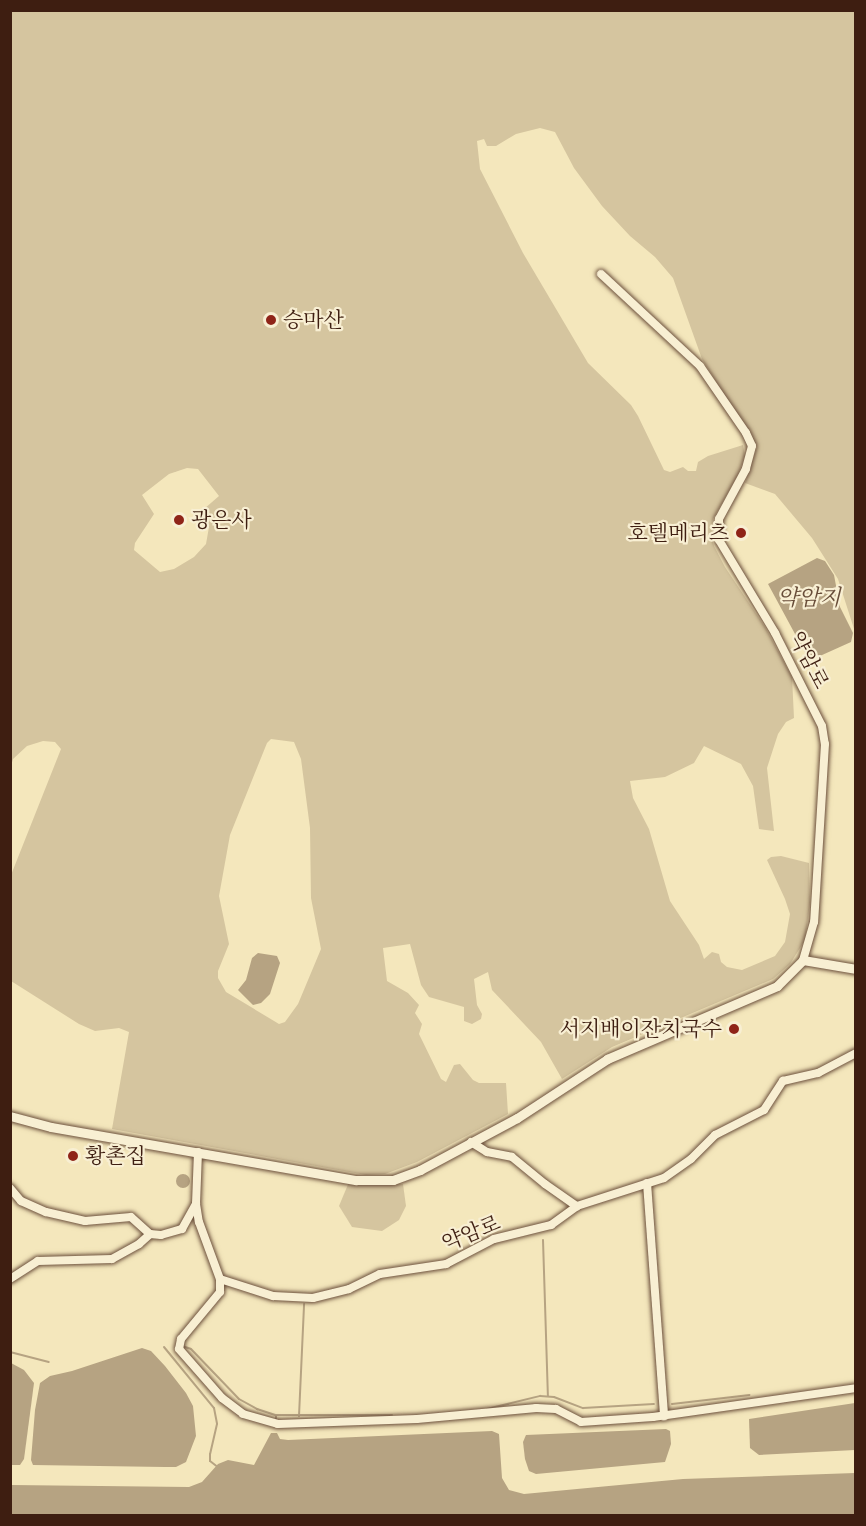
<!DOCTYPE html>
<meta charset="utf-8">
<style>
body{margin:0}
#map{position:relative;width:866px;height:1526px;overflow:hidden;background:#f4e7bc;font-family:"Libre Caslon Text","Noto Serif KR",serif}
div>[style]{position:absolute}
.green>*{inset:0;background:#d5c59f}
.water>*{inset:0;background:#b6a382}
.round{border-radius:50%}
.stream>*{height:2px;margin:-1px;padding:0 1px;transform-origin:1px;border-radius:1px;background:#b6a382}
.roads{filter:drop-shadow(0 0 2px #6c503c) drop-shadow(0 0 2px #6c503c)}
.minor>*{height:8px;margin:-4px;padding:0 4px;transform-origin:4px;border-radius:4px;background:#f8efd3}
.tertiary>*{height:9px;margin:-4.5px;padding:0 4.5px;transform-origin:4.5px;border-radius:4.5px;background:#f8efd3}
.dots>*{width:16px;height:16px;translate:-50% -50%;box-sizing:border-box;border:3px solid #f8efd3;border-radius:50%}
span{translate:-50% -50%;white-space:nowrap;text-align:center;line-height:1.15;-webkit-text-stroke:4.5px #f8efd3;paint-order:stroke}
.poi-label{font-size:21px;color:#3e1e11}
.left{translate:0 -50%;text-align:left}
.right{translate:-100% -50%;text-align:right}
.street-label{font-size:21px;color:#3e1e11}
.water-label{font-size:22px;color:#684d39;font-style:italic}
.frame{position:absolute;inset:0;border:12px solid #3e1e11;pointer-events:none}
</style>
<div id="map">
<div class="green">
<div style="clip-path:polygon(evenodd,11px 11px,855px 11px,855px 632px,838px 579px,812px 538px,775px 494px,745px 483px,757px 447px,702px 359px,673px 278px,655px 257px,630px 236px,602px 206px,574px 168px,555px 132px,540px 128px,516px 134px,496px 146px,487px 146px,484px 139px,477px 141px,480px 169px,523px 253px,588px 363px,631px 405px,638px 416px,664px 470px,670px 472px,683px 467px,688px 471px,696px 471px,698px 462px,708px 456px,743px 445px,745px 456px,738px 475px,713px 519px,711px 534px,714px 546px,725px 567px,765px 627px,792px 677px,794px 718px,786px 722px,778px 734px,767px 768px,774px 831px,759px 829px,753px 786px,741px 764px,704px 746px,694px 763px,665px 777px,630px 781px,633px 798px,649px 829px,670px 901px,699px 945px,704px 959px,712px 952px,719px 954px,721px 962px,727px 967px,742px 970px,775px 956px,785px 942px,790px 914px,785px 899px,767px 860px,771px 857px,781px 856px,809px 863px,810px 903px,805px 940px,790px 964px,773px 979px,612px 1047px,562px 1079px,541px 1042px,492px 990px,488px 972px,474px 979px,477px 1005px,482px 1014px,481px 1019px,472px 1024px,464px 1021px,464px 1007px,429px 997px,421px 985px,410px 944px,383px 948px,387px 981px,408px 993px,419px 1005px,415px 1013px,422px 1024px,419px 1034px,441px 1079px,446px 1082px,454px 1065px,460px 1064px,473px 1080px,479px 1083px,506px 1083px,508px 1114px,417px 1162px,385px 1174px,366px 1175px,112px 1129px,129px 1032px,119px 1028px,95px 1031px,79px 1024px,11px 981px,11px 875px,61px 749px,55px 742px,43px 741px,27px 746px,13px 759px,11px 766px,11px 11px,187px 468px,198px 469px,219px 496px,204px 509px,209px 527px,206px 544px,194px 557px,174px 569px,160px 572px,134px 550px,135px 543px,154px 514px,142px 495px,169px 474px,187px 468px,11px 11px,271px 739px,294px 742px,301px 759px,310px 828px,311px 898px,321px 949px,298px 1004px,285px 1022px,279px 1024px,226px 992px,218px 978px,218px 971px,229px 944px,219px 896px,230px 835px,267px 743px,271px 739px)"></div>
<div style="clip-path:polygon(349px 1182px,403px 1184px,406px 1206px,399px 1220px,382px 1231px,352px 1227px,339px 1206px)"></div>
</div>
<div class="water">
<div style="clip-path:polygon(817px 558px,825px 561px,834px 575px,840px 607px,853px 633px,851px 642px,811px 660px,808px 658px,768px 584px)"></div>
<div style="clip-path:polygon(258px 953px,277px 956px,280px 963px,270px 994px,261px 1003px,253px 1005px,238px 990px,246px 980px,252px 958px)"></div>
<div class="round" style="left:176px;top:1174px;width:14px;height:14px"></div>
<div style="clip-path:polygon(142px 1348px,151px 1351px,165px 1366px,186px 1393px,193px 1406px,196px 1436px,186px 1462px,176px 1467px,165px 1467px,33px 1465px,31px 1460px,35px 1410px,40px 1383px,50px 1376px,72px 1371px)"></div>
<div style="clip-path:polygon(11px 1363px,24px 1370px,34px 1383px,24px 1459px,20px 1465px,11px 1465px)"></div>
<div style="clip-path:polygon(855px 1403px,855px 1450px,759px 1455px,750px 1448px,749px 1419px)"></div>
<div style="clip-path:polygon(666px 1429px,670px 1431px,671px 1444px,665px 1462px,536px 1474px,529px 1471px,525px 1459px,523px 1442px,526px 1435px)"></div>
<div style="clip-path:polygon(492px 1431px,499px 1434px,502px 1478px,509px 1490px,524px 1494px,683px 1479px,855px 1473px,855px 1515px,11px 1515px,11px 1485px,189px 1487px,202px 1482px,218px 1464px,228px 1460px,254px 1465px,271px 1433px,277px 1433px,280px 1439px,288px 1440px)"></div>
</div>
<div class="stream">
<div style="left:543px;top:1240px;width:156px;rotate:88.2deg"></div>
<div style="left:182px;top:1346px;width:9px;rotate:18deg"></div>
<div style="left:191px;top:1349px;width:69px;rotate:46.2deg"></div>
<div style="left:239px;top:1399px;width:21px;rotate:29deg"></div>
<div style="left:257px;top:1409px;width:20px;rotate:18deg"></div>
<div style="left:276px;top:1415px;width:4px;rotate:90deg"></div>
<div style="left:164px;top:1347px;width:79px;rotate:50.7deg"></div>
<div style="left:214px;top:1408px;width:16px;rotate:79deg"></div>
<div style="left:217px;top:1424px;width:31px;rotate:103deg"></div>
<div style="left:210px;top:1454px;width:7px;rotate:90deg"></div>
<div style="left:210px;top:1461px;width:11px;rotate:38deg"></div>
<div style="left:10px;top:1352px;width:40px;rotate:14.4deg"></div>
<div style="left:672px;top:1404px;width:78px;rotate:-6.7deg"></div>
<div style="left:487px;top:1409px;width:55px;rotate:-13.8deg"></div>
<div style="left:540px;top:1396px;width:14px;rotate:4deg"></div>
<div style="left:554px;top:1397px;width:31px;rotate:21deg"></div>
<div style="left:583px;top:1408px;width:71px;rotate:-3.2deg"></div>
<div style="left:276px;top:1415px;width:116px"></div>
<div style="left:299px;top:1416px;width:112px;rotate:-87.4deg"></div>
</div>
<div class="roads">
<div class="minor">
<div style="left:601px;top:274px;width:135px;rotate:42.9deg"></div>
<div style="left:700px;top:366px;width:81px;rotate:55.5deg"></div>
<div style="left:746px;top:433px;width:14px;rotate:65deg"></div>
<div style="left:752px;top:446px;width:24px;rotate:105deg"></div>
<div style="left:746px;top:469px;width:57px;rotate:118.4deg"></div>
<div style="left:719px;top:519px;width:21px;rotate:90deg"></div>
<div style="left:719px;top:540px;width:109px;rotate:58.9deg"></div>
<div style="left:775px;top:633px;width:104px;rotate:63.2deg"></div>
<div style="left:822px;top:726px;width:18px;rotate:81deg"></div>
<div style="left:825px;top:744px;width:178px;rotate:93.5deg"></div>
<div style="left:814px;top:922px;width:40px;rotate:106deg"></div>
<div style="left:471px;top:1142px;width:19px;rotate:32deg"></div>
<div style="left:487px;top:1152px;width:25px;rotate:11deg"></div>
<div style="left:512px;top:1157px;width:43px;rotate:39.3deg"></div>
<div style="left:545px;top:1184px;width:39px;rotate:35deg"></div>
<div style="left:198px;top:1152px;width:52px;rotate:92.2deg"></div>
<div style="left:196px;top:1204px;width:18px;rotate:81deg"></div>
<div style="left:199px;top:1222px;width:61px;rotate:69.8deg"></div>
<div style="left:220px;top:1279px;width:56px;rotate:17.8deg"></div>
<div style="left:273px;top:1296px;width:40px;rotate:2.9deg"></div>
<div style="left:313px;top:1298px;width:37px;rotate:-14deg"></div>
<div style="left:349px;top:1289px;width:34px;rotate:-26deg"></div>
<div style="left:380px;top:1274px;width:67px;rotate:-8.6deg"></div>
<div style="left:446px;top:1264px;width:54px;rotate:-27.5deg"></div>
<div style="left:494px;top:1239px;width:59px;rotate:-13.8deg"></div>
<div style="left:551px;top:1225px;width:32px;rotate:-36deg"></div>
<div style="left:577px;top:1206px;width:91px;rotate:-17.8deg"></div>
<div style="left:664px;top:1178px;width:33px;rotate:-35deg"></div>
<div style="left:691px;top:1159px;width:34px;rotate:-45deg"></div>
<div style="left:715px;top:1135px;width:55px;rotate:-27deg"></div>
<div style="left:764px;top:1110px;width:35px;rotate:-57deg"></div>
<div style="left:783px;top:1081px;width:36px;rotate:-13deg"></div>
<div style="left:818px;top:1073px;width:43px;rotate:-27.8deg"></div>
<div style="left:647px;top:1183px;width:234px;rotate:85.8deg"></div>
<div style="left:10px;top:1188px;width:17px;rotate:50deg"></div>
<div style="left:21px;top:1201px;width:27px;rotate:24deg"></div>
<div style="left:46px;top:1212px;width:40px;rotate:13deg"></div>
<div style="left:85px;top:1221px;width:46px;rotate:-5deg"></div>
<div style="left:131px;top:1217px;width:25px;rotate:42deg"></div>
<div style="left:10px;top:1279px;width:33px;rotate:-33deg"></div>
<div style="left:38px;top:1261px;width:74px;rotate:-1.5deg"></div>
<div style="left:112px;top:1259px;width:31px;rotate:-29deg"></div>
<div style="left:139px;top:1244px;width:15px;rotate:-42deg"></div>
<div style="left:150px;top:1234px;width:11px;rotate:5deg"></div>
<div style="left:161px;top:1235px;width:22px;rotate:-16deg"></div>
<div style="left:182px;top:1229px;width:29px;rotate:-61deg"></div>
<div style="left:220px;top:1279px;width:13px;rotate:90deg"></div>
<div style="left:220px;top:1292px;width:61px;rotate:129.7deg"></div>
<div style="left:181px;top:1339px;width:10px;rotate:101deg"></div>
<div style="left:179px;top:1349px;width:65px;rotate:48.7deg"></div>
<div style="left:222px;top:1398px;width:26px;rotate:37deg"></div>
<div style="left:243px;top:1414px;width:36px;rotate:16deg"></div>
<div style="left:278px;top:1424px;width:139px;rotate:-2.1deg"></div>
<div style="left:417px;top:1419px;width:120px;rotate:-5.3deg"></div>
<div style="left:536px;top:1408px;width:20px;rotate:3deg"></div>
<div style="left:556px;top:1409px;width:28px;rotate:27deg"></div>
<div style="left:581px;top:1422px;width:72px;rotate:-4deg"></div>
<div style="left:653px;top:1417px;width:205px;rotate:-8.1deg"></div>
</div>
<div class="tertiary">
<div style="left:10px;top:1116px;width:42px;rotate:15deg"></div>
<div style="left:51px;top:1127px;width:310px;rotate:9.9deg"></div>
<div style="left:356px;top:1180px;width:37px"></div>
<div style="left:393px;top:1180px;width:29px;rotate:-20deg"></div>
<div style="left:420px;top:1170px;width:110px;rotate:-28.2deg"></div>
<div style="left:517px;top:1118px;width:108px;rotate:-33.2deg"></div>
<div style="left:607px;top:1059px;width:185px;rotate:-23.2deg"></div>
<div style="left:777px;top:986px;width:37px;rotate:-45deg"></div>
<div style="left:803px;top:960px;width:54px;rotate:9.6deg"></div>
</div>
</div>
<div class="dots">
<div style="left:271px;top:320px;background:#8f2418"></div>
<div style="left:179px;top:520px;background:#8f2418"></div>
<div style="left:741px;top:533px;background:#8f2418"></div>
<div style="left:734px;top:1029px;background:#8f2418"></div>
<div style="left:73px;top:1156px;background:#8f2418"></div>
</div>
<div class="poi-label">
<span class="left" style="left:283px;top:320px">승마산</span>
<span class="left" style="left:191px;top:520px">광은사</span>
<span class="right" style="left:729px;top:533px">호텔메리츠</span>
<span class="right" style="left:722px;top:1029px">서지배이잔치국수</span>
<span class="left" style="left:85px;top:1156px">황촌집</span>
</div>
<div class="street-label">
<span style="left:809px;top:660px;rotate:63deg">약암로</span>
<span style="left:471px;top:1233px;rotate:-22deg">약암로</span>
</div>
<div class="water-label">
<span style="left:809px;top:598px">약암지</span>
</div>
<div class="frame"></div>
</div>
